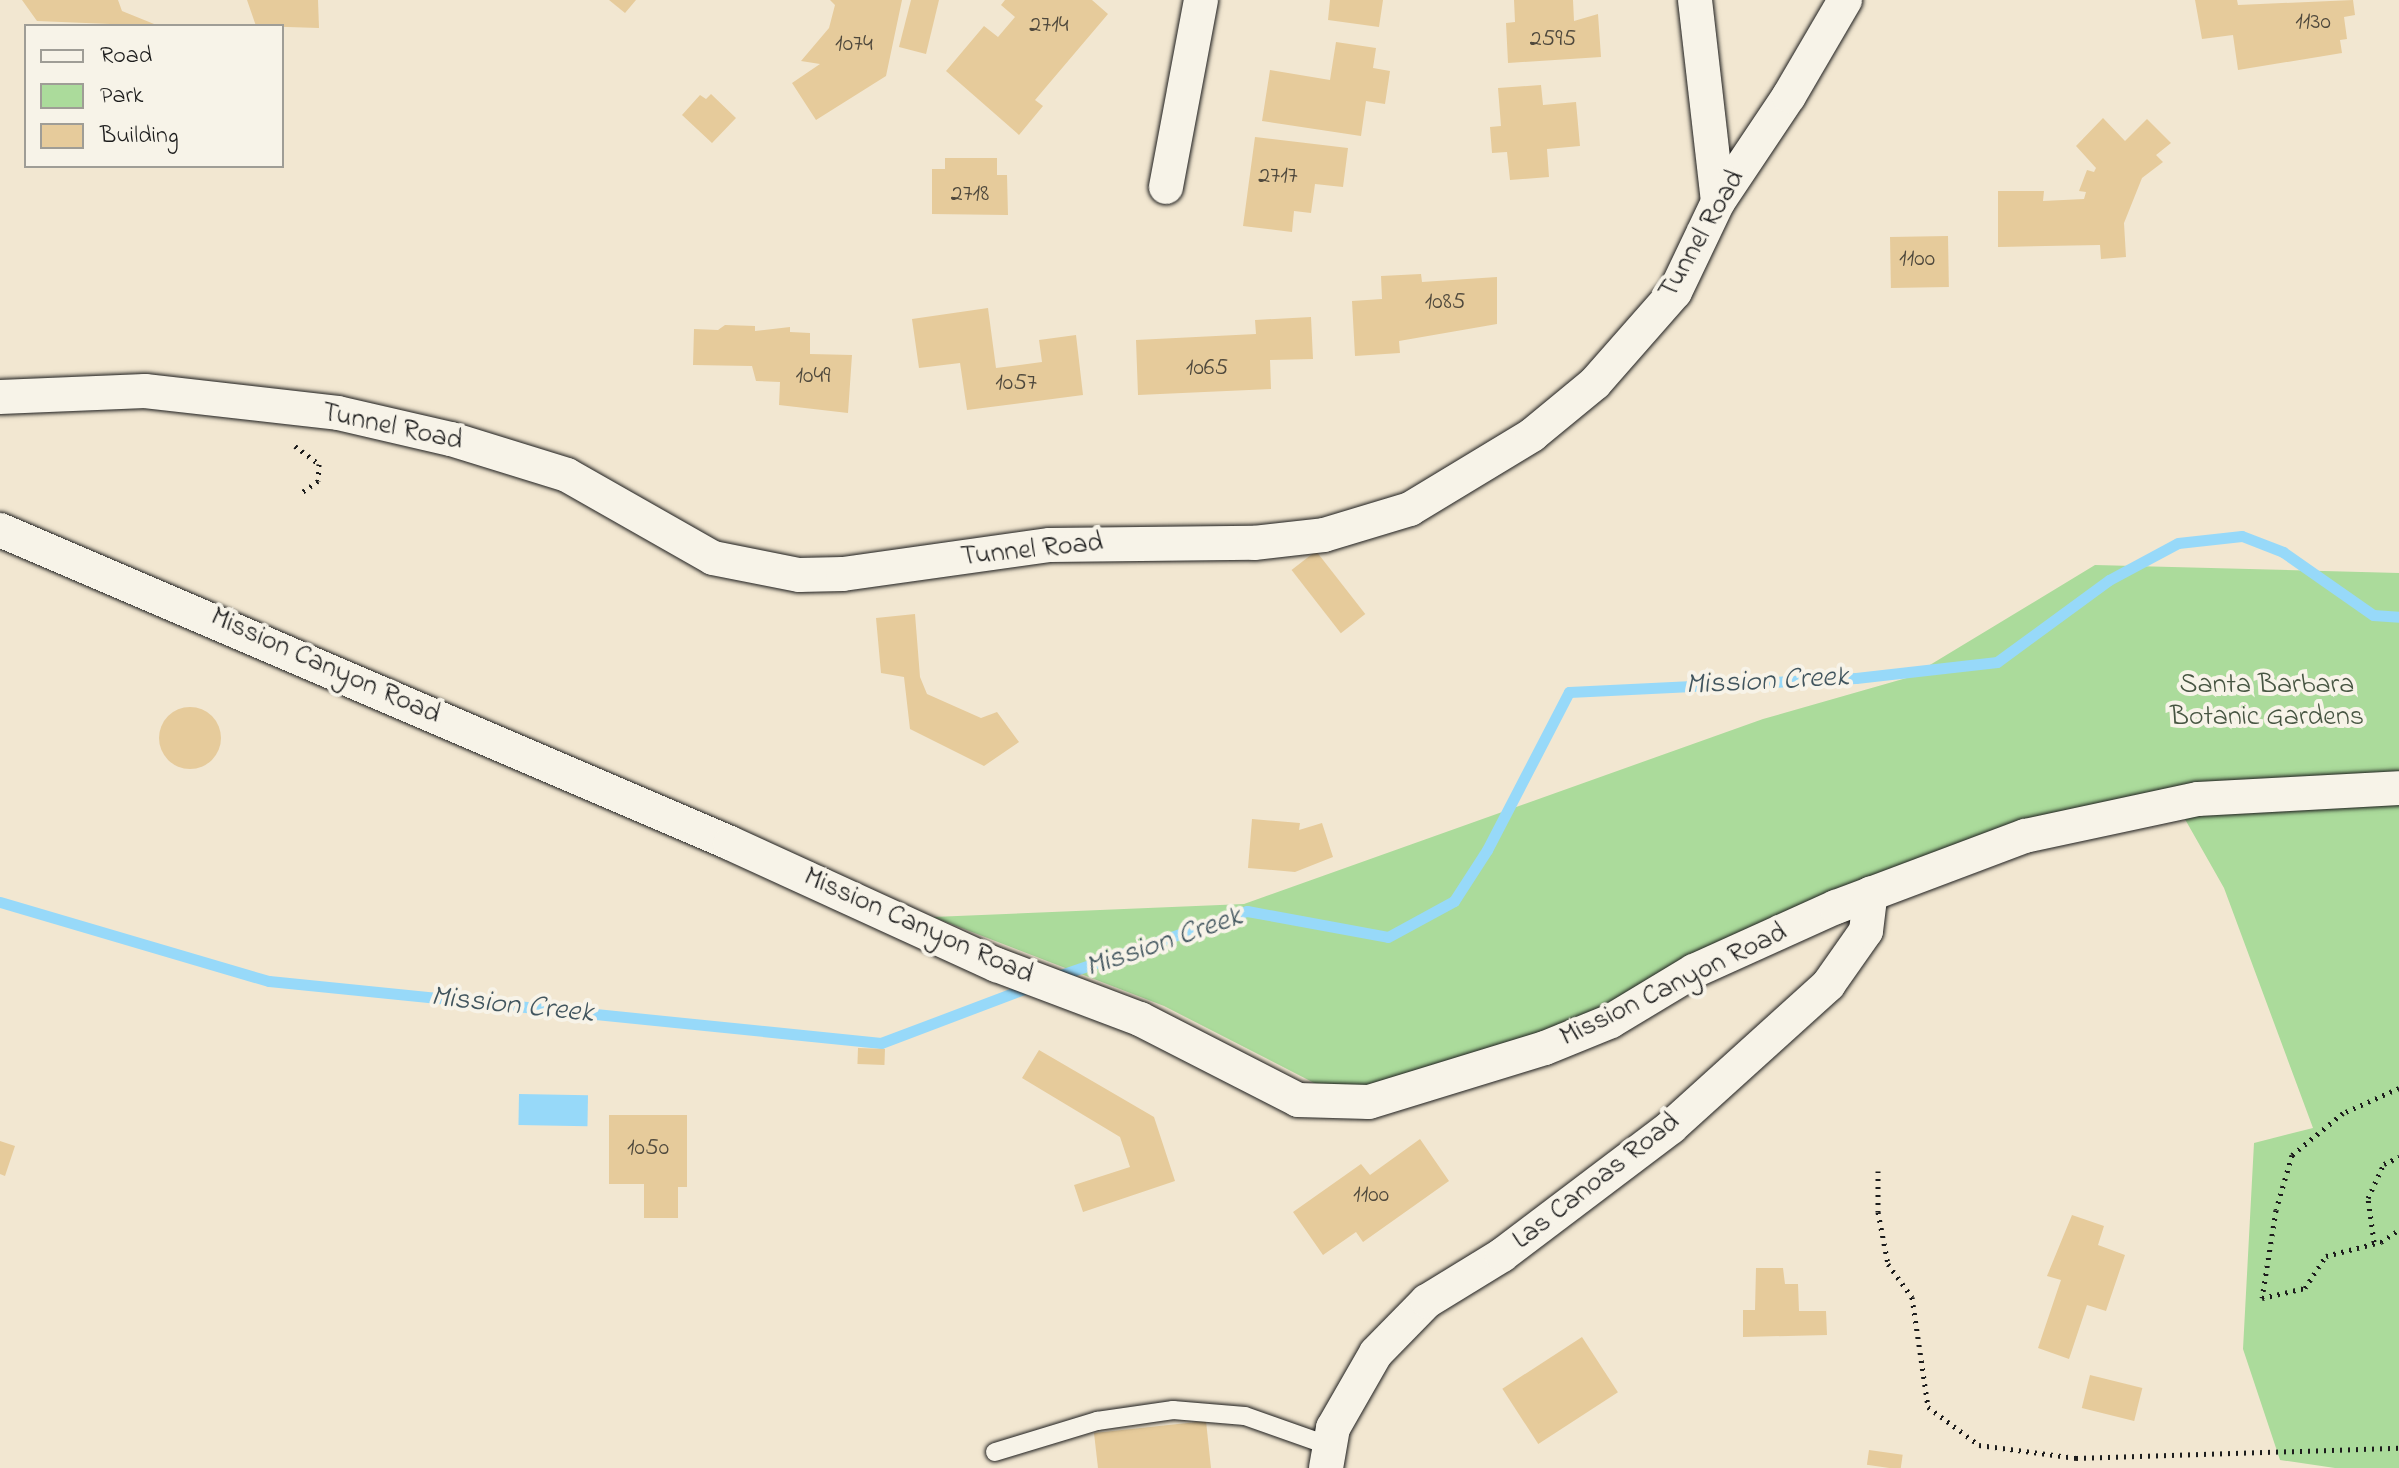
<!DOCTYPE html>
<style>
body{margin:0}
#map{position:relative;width:2399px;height:1468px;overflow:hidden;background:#f2e7d1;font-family:"Indie Flower",sans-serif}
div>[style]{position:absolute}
.green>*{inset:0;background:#abdb9b}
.water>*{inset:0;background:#97d9f9;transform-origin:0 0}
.stream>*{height:11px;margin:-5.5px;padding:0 5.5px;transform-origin:5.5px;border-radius:5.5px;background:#97d9f9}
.building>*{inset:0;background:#e6cb9b;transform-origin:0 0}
.round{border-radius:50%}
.path>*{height:5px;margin-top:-2.5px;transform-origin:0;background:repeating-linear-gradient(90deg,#1c1c1c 0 2px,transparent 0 8px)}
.roads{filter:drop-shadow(0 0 2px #1c1c1c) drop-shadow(0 0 2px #1c1c1c)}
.service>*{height:18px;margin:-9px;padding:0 9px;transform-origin:9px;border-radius:9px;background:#f7f3e8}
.minor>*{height:34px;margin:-17px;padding:0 17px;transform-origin:17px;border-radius:17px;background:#f7f3e8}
span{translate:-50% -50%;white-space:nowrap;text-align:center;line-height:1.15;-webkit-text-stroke:8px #f7f3e8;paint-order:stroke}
.number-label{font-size:24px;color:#4e483c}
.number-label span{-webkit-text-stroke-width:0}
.street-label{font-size:28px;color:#1c1c1c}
.park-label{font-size:28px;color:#475542}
.water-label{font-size:30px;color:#41555e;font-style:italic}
.legend{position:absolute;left:24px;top:24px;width:260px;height:144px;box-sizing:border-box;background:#f7f3e8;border:2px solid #9f9d96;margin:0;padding:10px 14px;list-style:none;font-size:24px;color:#1c1c1c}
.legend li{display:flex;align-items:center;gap:16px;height:40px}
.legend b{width:40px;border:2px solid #9f9d96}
</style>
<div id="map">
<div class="green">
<div style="clip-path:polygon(2095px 565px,2399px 573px,2399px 1468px,2335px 1468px,2280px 1460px,2243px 1349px,2254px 1143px,2313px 1128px,2224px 888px,2169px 791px,2017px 832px,1634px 1008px,1393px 1089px,1322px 1087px,1164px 1006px,933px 917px,1244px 904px,1763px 719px,1910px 677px)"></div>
</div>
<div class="water">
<div style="left:519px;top:1094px;width:69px;height:31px;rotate:1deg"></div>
</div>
<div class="stream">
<div style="left:0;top:902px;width:280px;rotate:16.4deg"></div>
<div style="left:269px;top:981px;width:615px;rotate:5.78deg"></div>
<div style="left:881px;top:1043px;width:161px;rotate:-20.7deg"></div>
<div style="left:1055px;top:977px;width:203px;rotate:-19deg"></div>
<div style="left:1247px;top:911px;width:143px;rotate:10.4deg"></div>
<div style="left:1388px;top:937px;width:75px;rotate:-28.6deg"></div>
<div style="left:1454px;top:901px;width:61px;rotate:-57.1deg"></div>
<div style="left:1487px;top:850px;width:178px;rotate:-62.6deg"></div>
<div style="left:1569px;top:692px;width:287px;rotate:-2.8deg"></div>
<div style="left:1856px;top:678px;width:142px;rotate:-6.5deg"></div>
<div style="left:1997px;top:662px;width:139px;rotate:-36.2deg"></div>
<div style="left:2109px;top:580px;width:78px;rotate:-28.2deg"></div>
<div style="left:2178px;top:543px;width:64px;rotate:-6.2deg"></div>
<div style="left:2242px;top:536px;width:44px;rotate:21.3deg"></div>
<div style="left:2283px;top:552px;width:110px;rotate:35deg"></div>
<div style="left:2373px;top:615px;width:26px;rotate:4deg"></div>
</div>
<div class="building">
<div style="clip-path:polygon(22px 0,118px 0,122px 11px,159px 26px,37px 21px)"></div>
<div style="clip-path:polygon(247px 0,318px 0,319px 28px,256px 26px)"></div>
<div style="clip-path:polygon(609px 0,636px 0,625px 13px)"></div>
<div style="clip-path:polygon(830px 0,902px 0,886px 76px,816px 120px,792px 83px,820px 64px,801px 61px,829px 28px,835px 5px)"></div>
<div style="clip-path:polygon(911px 0,939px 0,926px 54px,899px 47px)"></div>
<div style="clip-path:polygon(1005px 0,1092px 0,1108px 14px,1035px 100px,1043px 106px,1019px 135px,946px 71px,984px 26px,998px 37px,1015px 17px,1001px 5px)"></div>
<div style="clip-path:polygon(1330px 0,1383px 0,1379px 27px,1328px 20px)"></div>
<div style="clip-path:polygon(1514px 0,1573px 0,1574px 21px,1598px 14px,1601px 57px,1508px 63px,1506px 23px,1515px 22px)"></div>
<div style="clip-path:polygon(2195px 0,2237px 0,2238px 5px,2353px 0,2355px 15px,2344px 17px,2347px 39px,2340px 40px,2342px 53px,2238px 70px,2233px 35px,2202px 39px)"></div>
<div style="clip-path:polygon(1336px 42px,1376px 48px,1373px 68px,1390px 71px,1385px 104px,1366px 101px,1361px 136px,1262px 121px,1270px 70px,1330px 80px)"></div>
<div style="clip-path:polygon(1541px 85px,1543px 105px,1576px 102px,1580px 146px,1547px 149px,1549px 177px,1510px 180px,1507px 152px,1492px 153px,1490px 127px,1501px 126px,1498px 88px)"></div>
<div style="clip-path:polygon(711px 94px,736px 118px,712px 143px,682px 115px,700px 95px,706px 99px)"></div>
<div style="clip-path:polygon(2103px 118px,2125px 141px,2147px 119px,2171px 143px,2156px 155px,2163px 162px,2142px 178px,2124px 223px,2126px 257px,2101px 259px,2100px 245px,1998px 247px,1998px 191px,2044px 191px,2043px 201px,2084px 199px,2086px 192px,2079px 191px,2087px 170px,2094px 172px,2096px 168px,2076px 146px)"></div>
<div style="clip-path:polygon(1255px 137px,1348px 148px,1343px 187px,1315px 184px,1311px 213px,1294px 211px,1292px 232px,1243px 226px)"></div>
<div style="clip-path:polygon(945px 158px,997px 158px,997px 175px,1007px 175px,1008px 215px,932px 214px,932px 169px,945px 169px)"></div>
<div style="left:1948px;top:236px;width:51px;height:58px;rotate:89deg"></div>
<div style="clip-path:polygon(1421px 274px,1422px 282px,1497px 277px,1497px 324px,1399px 341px,1400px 353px,1355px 356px,1352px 301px,1382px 299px,1381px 276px)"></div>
<div style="clip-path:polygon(988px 308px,996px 368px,1042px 362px,1039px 340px,1076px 335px,1083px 395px,967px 410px,960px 363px,919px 368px,912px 319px)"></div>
<div style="clip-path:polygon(1311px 317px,1313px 359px,1270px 360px,1271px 389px,1138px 395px,1136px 340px,1256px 334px,1255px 320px)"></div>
<div style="clip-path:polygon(725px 325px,755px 326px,755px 331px,790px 327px,790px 332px,810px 333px,810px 354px,852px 355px,848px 413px,779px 405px,780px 382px,756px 381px,752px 366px,693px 365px,694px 329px,718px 330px)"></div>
<div style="left:1316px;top:551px;width:80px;height:31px;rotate:52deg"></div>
<div style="clip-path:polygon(915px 614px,920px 677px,927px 694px,981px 718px,997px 712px,1019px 742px,984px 766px,910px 729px,904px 677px,881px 673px,876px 618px)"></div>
<div class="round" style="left:159px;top:707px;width:62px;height:62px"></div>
<div style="clip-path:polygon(1252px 819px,1300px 823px,1299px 830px,1322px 823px,1333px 857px,1295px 872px,1248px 868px)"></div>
<div style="left:858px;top:1048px;width:27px;height:16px;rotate:2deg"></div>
<div style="clip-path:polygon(1039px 1050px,1154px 1117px,1175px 1181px,1083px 1212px,1074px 1185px,1130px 1167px,1120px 1137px,1022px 1078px)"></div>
<div style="clip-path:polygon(609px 1115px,687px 1115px,687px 1187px,678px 1187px,678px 1218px,644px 1218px,644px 1184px,609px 1184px)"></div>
<div style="clip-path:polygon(1420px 1139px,1449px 1181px,1363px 1242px,1356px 1232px,1323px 1255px,1293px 1212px,1361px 1164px,1370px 1175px)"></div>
<div style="clip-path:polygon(0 1141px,15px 1146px,5px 1176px,0 1174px)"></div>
<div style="clip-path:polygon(2072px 1215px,2104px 1226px,2098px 1245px,2125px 1255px,2106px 1311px,2087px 1305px,2069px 1359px,2038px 1348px,2061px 1280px,2047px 1276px)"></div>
<div style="clip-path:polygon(1756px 1268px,1783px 1268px,1785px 1284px,1798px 1284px,1799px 1311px,1826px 1311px,1827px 1335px,1743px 1337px,1743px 1310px,1755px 1310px)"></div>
<div style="left:1582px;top:1337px;width:66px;height:95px;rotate:57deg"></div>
<div style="left:2090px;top:1375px;width:54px;height:34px;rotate:14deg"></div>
<div style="clip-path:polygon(1206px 1421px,1211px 1468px,1098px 1468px,1094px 1433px)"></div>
<div style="left:1869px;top:1450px;width:34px;height:15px;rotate:8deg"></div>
</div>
<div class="path">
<div style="left:295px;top:446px;width:30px;rotate:37deg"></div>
<div style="left:319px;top:464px;width:17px;rotate:93deg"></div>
<div style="left:318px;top:481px;width:21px;rotate:145deg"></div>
<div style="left:2399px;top:1088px;width:61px;rotate:155.9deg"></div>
<div style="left:2343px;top:1113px;width:66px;rotate:140.5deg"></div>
<div style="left:2292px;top:1155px;width:57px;rotate:106.2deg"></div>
<div style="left:2276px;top:1210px;width:89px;rotate:99deg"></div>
<div style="left:2262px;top:1298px;width:44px;rotate:-13.1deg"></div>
<div style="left:2305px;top:1288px;width:38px;rotate:-57deg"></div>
<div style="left:2326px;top:1256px;width:57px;rotate:-14.3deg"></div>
<div style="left:2381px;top:1242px;width:22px;rotate:-34deg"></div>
<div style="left:1878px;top:1171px;width:41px;rotate:90deg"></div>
<div style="left:1878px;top:1212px;width:53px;rotate:79.1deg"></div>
<div style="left:1888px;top:1264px;width:41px;rotate:54deg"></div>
<div style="left:1912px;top:1297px;width:111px;rotate:81.7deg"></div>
<div style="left:1928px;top:1407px;width:64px;rotate:36.7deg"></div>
<div style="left:1979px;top:1445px;width:98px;rotate:7.6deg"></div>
<div style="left:2076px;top:1458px;width:323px;rotate:-1.8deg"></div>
<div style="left:2374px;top:1242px;width:44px;rotate:-97.8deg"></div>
<div style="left:2368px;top:1198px;width:38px;rotate:-65deg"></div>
<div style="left:2384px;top:1164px;width:17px;rotate:-25deg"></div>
</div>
<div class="roads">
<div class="service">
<div style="left:995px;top:1452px;width:107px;rotate:-16.9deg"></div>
<div style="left:1097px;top:1421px;width:77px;rotate:-8.2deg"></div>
<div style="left:1173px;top:1410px;width:72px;rotate:4.8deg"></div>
<div style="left:1245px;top:1416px;width:90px;rotate:19.4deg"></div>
</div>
<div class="minor">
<div style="left:1695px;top:0;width:203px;rotate:83.5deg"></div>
<div style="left:1166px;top:187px;width:190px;rotate:-79.4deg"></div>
<div style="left:0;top:397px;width:145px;rotate:-2.4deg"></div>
<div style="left:145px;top:391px;width:194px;rotate:6.5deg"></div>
<div style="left:338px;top:413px;width:116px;rotate:13deg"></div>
<div style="left:451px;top:439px;width:121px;rotate:17.2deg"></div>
<div style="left:567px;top:475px;width:168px;rotate:29.6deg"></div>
<div style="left:713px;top:558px;width:88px;rotate:11.2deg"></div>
<div style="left:799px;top:575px;width:44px;rotate:-1.3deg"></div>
<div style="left:843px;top:574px;width:209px;rotate:-8deg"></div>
<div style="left:1050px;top:545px;width:204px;rotate:-0.6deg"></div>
<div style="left:1254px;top:543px;width:70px;rotate:-6.5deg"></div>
<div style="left:1324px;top:535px;width:90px;rotate:-16.8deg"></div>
<div style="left:1410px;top:509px;width:143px;rotate:-31.2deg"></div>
<div style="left:1532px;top:435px;width:82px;rotate:-39.5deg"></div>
<div style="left:1595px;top:383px;width:121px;rotate:-48.7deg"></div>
<div style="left:1675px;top:292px;width:100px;rotate:-64.5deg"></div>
<div style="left:1718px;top:202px;width:128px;rotate:-56.2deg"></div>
<div style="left:1789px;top:96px;width:111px;rotate:-59.7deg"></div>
<div style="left:0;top:530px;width:794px;rotate:23.21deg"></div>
<div style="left:730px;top:843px;width:294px;rotate:24.6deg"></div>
<div style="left:997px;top:965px;width:153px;rotate:20.7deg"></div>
<div style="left:1140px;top:1019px;width:178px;rotate:27.1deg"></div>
<div style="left:1298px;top:1100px;width:71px;rotate:1.6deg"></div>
<div style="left:1369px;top:1102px;width:184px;rotate:-17.1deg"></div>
<div style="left:1545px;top:1048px;width:71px;rotate:-22.2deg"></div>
<div style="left:1611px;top:1021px;width:97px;rotate:-31.1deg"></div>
<div style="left:1694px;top:971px;width:156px;rotate:-24.3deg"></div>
<div style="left:1836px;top:907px;width:202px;rotate:-20.6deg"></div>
<div style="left:2025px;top:836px;width:177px;rotate:-12.1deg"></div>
<div style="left:2198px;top:799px;width:201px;rotate:-3.1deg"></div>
<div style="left:1326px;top:1468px;width:41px;rotate:-80.1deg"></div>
<div style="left:1333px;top:1428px;width:86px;rotate:-60.2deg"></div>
<div style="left:1376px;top:1353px;width:73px;rotate:-45.6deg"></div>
<div style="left:1427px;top:1301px;width:88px;rotate:-31.5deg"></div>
<div style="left:1502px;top:1255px;width:212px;rotate:-37.1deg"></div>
<div style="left:1671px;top:1127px;width:212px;rotate:-42.1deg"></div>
<div style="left:1828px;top:985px;width:66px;rotate:-54.9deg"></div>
<div style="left:1866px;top:931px;width:38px;rotate:-83deg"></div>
</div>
</div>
<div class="number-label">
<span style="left:2313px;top:23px">1130</span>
<span style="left:1049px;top:26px">2714</span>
<span style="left:1553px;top:40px">2595</span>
<span style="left:854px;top:45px">1074</span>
<span style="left:1278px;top:177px">2717</span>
<span style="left:970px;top:195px">2718</span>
<span style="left:1917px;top:260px">1100</span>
<span style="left:1445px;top:303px">1085</span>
<span style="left:1207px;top:369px">1065</span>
<span style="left:813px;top:377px">1049</span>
<span style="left:1016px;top:384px">1057</span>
<span style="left:648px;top:1149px">1050</span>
<span style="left:1371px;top:1196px">1100</span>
</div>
<div class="street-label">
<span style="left:1703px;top:235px;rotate:-60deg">Tunnel Road</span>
<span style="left:392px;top:428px;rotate:12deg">Tunnel Road</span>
<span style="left:1032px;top:551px;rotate:-6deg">Tunnel Road</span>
<span style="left:325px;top:667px;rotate:24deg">Mission Canyon Road</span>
<span style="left:918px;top:927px;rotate:24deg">Mission Canyon Road</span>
<span style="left:1674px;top:986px;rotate:-26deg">Mission Canyon Road</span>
<span style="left:1597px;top:1182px;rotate:-38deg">Las Canoas Road</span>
</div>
<div class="park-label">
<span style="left:2267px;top:702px">Santa Barbara<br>Botanic Gardens</span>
</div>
<div class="water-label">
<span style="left:1767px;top:682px;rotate:-3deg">Mission Creek</span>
<span style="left:1164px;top:943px;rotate:-19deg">Mission Creek</span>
<span style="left:512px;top:1006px;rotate:6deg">Mission Creek</span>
</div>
<ul class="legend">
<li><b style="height:10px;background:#f7f3e8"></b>Road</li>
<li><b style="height:22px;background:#abdb9b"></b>Park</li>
<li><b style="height:22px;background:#e6cb9b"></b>Building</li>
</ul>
</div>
